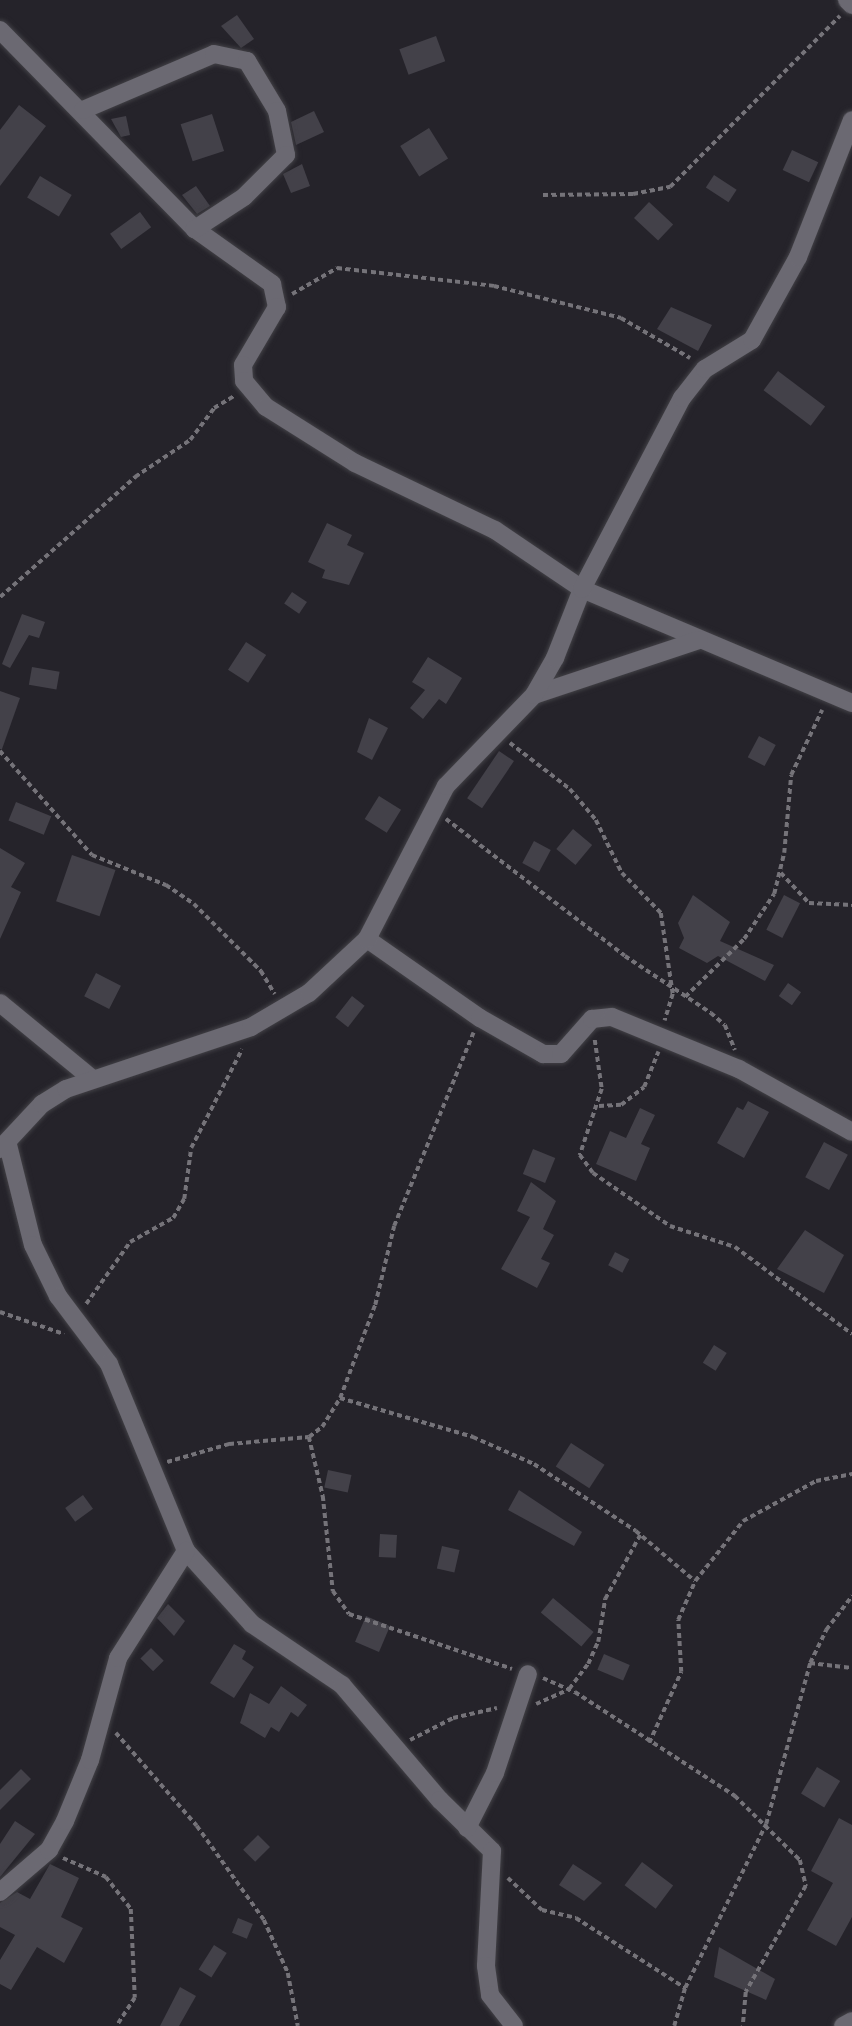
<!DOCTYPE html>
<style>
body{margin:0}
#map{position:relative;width:852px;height:2026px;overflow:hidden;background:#25232a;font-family:"Space Grotesk",sans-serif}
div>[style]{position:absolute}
.building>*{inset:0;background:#434149;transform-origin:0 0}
.path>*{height:3.5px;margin-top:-1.75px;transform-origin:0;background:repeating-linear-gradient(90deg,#757379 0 5px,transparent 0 8.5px)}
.roads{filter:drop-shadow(0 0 2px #424146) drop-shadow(0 0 2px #424146)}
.street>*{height:18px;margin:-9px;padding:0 9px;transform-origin:9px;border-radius:9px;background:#6b6972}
span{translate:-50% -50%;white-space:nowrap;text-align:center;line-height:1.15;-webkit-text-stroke:5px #0d0d10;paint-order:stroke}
</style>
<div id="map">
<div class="building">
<div style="clip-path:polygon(237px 15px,254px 39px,241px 48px,221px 26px)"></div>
<div style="left:436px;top:36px;width:27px;height:39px;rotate:70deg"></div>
<div style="clip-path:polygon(19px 105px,46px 126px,0 186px,0 130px)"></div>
<div style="clip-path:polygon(314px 111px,324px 132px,296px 145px,291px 122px)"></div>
<div style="left:212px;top:114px;width:39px;height:33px;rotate:72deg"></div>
<div style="clip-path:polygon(126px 116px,130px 135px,121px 137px,111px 119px)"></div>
<div style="left:429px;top:128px;width:36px;height:34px;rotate:58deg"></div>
<div style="left:792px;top:150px;width:29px;height:22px;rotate:25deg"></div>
<div style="clip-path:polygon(302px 164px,310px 186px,291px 193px,283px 174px)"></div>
<div style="left:714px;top:175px;width:27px;height:15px;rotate:33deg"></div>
<div style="left:40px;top:176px;width:37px;height:25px;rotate:31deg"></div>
<div style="clip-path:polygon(196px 186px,210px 206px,197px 214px,182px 195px)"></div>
<div style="left:649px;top:202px;width:33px;height:22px;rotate:43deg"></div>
<div style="left:140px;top:212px;width:19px;height:37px;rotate:54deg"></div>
<div style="clip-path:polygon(671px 307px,712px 325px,698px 351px,657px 329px)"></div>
<div style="left:778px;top:371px;width:59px;height:24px;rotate:37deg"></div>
<div style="clip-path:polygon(327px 523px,352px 535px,347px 545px,364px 553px,349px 585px,322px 578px,325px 570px,308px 562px)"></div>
<div style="left:292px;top:592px;width:18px;height:14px;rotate:34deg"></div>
<div style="clip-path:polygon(22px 614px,45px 622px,39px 638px,29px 635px,10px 668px,2px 664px)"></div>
<div style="left:246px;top:642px;width:24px;height:33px;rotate:33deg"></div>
<div style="clip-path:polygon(428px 657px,462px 678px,446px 704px,439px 699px,423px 719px,410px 708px,425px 690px,412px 682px)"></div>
<div style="left:32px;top:667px;width:28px;height:18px;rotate:10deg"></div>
<div style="clip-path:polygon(0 691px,20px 698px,2px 749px,0 749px)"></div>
<div style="clip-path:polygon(369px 718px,388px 728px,372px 760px,357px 752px)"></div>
<div style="left:759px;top:736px;width:19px;height:24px;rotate:28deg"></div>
<div style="left:499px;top:751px;width:18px;height:57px;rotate:34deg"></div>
<div style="left:379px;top:796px;width:26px;height:27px;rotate:32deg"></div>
<div style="left:16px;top:802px;width:38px;height:20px;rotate:22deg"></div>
<div style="left:573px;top:829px;width:25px;height:26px;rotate:40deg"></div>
<div style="left:534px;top:841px;width:19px;height:25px;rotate:28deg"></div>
<div style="clip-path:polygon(0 848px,25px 863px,11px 887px,21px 892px,0 939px)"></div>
<div style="left:72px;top:855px;width:46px;height:49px;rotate:19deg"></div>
<div style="clip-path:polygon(693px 895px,730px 922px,720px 941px,774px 965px,765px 981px,718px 956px,707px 963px,679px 948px,684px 938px,678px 923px)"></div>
<div style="left:784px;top:895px;width:18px;height:39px;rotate:27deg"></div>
<div style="left:96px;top:973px;width:28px;height:26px;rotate:27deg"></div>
<div style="left:788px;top:983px;width:16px;height:16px;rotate:35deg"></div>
<div style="left:352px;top:996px;width:16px;height:27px;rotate:38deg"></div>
<div style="clip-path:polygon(748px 1101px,769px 1112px,744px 1158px,717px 1143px,737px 1107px,743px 1110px)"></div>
<div style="clip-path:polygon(640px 1108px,655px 1115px,641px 1144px,650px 1148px,636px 1181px,596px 1164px,610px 1131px,626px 1138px)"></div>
<div style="left:824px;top:1142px;width:27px;height:40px;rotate:28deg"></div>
<div style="left:533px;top:1149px;width:24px;height:27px;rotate:22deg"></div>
<div style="clip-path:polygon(531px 1182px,556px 1201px,543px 1229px,554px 1235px,541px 1259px,550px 1263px,537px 1288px,501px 1269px,530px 1217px,517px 1211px)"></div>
<div style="clip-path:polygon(805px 1230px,844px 1255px,824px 1293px,777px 1269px)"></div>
<div style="left:615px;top:1252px;width:16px;height:15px;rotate:27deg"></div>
<div style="left:714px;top:1345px;width:15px;height:21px;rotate:32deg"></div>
<div style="left:571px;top:1443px;width:40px;height:28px;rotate:33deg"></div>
<div style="left:328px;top:1470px;width:24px;height:18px;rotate:12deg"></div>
<div style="clip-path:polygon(519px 1490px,582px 1532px,574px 1546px,508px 1510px)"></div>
<div style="left:83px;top:1495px;width:17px;height:22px;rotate:54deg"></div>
<div style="left:380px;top:1534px;width:17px;height:23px;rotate:3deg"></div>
<div style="left:442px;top:1546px;width:18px;height:23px;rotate:13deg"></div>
<div style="left:553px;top:1598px;width:53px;height:19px;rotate:40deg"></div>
<div style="clip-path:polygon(168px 1604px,185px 1621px,174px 1636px,157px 1618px)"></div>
<div style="left:366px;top:1616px;width:26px;height:28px;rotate:23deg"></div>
<div style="clip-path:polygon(234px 1644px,246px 1651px,242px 1659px,254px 1667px,234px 1698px,210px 1683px)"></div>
<div style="left:151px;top:1648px;width:18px;height:15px;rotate:45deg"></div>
<div style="left:604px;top:1654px;width:28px;height:17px;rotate:23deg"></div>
<div style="clip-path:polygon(281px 1686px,307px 1705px,298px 1717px,291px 1712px,279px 1732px,271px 1727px,265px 1738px,240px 1723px,250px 1693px,269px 1704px)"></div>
<div style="left:817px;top:1767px;width:27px;height:31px;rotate:31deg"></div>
<div style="clip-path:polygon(21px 1769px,31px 1779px,0 1810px,0 1790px)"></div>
<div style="clip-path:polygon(839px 1818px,852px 1825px,852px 1917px,836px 1946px,807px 1930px,833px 1883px,811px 1871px)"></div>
<div style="clip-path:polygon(15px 1821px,35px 1834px,0 1877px,0 1844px)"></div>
<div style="left:258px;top:1835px;width:17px;height:21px;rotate:45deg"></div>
<div style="left:642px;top:1862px;width:39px;height:29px;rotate:37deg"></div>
<div style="clip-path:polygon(50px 1864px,79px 1878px,61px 1917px,83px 1928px,64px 1963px,37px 1947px,11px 1990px,0 1984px,0 1960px,15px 1935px,0 1927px,0 1903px,17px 1892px,30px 1899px)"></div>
<div style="clip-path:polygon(573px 1864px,602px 1883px,584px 1901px,559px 1885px)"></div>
<div style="left:238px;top:1918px;width:16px;height:16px;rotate:22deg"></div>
<div style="left:214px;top:1945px;width:15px;height:29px;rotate:32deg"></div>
<div style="clip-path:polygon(719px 1947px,775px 1979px,766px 2000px,714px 1977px)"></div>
<div style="clip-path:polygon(180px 1987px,196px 1996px,179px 2026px,160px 2026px)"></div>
</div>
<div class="path">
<div style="left:543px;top:195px;width:90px;rotate:-0.6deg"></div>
<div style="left:633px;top:194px;width:38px;rotate:-11deg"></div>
<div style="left:670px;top:187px;width:241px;rotate:-45.2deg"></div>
<div style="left:292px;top:294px;width:52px;rotate:-30deg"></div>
<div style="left:337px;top:268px;width:158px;rotate:6.5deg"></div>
<div style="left:494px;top:286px;width:131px;rotate:14.1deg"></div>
<div style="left:621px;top:318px;width:80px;rotate:30.1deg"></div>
<div style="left:0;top:597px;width:181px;rotate:-41.6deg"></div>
<div style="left:135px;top:477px;width:66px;rotate:-33.9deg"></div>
<div style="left:190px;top:440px;width:40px;rotate:-53deg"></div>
<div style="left:214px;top:408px;width:23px;rotate:-31deg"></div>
<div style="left:510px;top:743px;width:76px;rotate:37.5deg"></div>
<div style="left:570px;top:789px;width:40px;rotate:50deg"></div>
<div style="left:596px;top:820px;width:59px;rotate:63.9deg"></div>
<div style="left:622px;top:873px;width:56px;rotate:45.7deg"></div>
<div style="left:661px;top:913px;width:82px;rotate:81.6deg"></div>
<div style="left:673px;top:994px;width:28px;rotate:107deg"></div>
<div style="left:0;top:751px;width:139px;rotate:48.5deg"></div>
<div style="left:92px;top:855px;width:80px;rotate:22.1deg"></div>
<div style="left:166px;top:885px;width:34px;rotate:34deg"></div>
<div style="left:194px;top:904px;width:95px;rotate:45deg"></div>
<div style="left:261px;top:971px;width:27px;rotate:59deg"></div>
<div style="left:446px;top:819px;width:225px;rotate:37.4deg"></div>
<div style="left:625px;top:956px;width:103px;rotate:33.5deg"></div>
<div style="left:711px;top:1013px;width:18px;rotate:41deg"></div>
<div style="left:725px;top:1025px;width:27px;rotate:68deg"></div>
<div style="left:781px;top:873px;width:41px;rotate:47deg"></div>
<div style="left:809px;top:903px;width:43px;rotate:2.7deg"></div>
<div style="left:685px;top:997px;width:83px;rotate:-44.5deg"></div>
<div style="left:744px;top:939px;width:54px;rotate:-56.3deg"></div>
<div style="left:774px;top:894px;width:42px;rotate:-76.3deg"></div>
<div style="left:784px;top:853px;width:78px;rotate:-84.9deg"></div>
<div style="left:791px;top:775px;width:72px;rotate:-64.5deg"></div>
<div style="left:595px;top:1040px;width:49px;rotate:81.9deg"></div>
<div style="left:602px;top:1089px;width:70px;rotate:108.4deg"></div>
<div style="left:580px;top:1155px;width:22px;rotate:54deg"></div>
<div style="left:593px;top:1173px;width:93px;rotate:34.5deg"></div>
<div style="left:670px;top:1226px;width:68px;rotate:17.9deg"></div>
<div style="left:735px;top:1247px;width:146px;rotate:36.6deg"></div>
<div style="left:599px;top:1106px;width:22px;rotate:-3deg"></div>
<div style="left:621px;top:1105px;width:29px;rotate:-38deg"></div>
<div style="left:644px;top:1087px;width:38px;rotate:-68deg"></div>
<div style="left:86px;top:1304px;width:76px;rotate:-54.6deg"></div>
<div style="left:130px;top:1242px;width:49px;rotate:-29.2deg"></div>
<div style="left:173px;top:1218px;width:22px;rotate:-60deg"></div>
<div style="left:184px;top:1199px;width:51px;rotate:-82.2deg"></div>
<div style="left:191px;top:1148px;width:111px;rotate:-62.7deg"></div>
<div style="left:0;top:1312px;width:68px;rotate:19deg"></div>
<div style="left:340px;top:1398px;width:139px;rotate:16.3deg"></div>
<div style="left:473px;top:1437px;width:67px;rotate:23.9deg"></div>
<div style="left:534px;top:1464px;width:122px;rotate:33.3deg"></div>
<div style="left:636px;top:1531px;width:77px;rotate:40.3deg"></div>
<div style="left:309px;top:1437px;width:61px;rotate:76.7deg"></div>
<div style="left:323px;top:1496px;width:96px;rotate:84deg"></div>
<div style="left:333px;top:1591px;width:28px;rotate:55deg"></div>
<div style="left:349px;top:1614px;width:172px;rotate:18.6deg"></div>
<div style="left:167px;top:1462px;width:65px;rotate:-16.2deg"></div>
<div style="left:229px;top:1444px;width:80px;rotate:-5deg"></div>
<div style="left:309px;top:1437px;width:16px;rotate:-38deg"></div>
<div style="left:322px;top:1427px;width:34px;rotate:-58deg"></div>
<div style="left:340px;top:1398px;width:99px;rotate:-69.4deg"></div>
<div style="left:375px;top:1305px;width:81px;rotate:-76.5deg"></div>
<div style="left:394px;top:1226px;width:209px;rotate:-67.7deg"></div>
<div style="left:810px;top:1663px;width:42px;rotate:6.8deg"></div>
<div style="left:543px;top:1678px;width:35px;rotate:24deg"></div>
<div style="left:575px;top:1692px;width:191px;rotate:33deg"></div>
<div style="left:735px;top:1796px;width:91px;rotate:44.6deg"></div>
<div style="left:800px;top:1860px;width:27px;rotate:77deg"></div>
<div style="left:806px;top:1886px;width:122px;rotate:119.5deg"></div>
<div style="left:746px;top:1992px;width:34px;rotate:95deg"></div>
<div style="left:536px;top:1704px;width:36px;rotate:-24deg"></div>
<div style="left:569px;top:1689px;width:31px;rotate:-53deg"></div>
<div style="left:588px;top:1664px;width:24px;rotate:-66deg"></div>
<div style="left:598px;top:1642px;width:44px;rotate:-80.8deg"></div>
<div style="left:605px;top:1599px;width:73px;rotate:-61.3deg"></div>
<div style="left:116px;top:1733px;width:123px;rotate:48.9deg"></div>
<div style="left:197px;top:1826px;width:115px;rotate:54.5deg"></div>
<div style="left:264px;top:1920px;width:58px;rotate:65.6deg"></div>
<div style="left:288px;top:1973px;width:54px;rotate:79.3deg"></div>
<div style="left:410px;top:1740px;width:48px;rotate:-27.1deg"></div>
<div style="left:453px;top:1718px;width:45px;rotate:-12.8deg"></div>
<div style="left:649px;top:1743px;width:78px;rotate:-65.7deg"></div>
<div style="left:681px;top:1672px;width:52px;rotate:-93.3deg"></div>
<div style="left:678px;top:1620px;width:43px;rotate:-66.4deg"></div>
<div style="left:695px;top:1581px;width:77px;rotate:-51.3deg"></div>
<div style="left:743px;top:1521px;width:83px;rotate:-28.7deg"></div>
<div style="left:816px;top:1481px;width:37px;rotate:-11deg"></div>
<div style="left:63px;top:1858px;width:47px;rotate:23.8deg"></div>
<div style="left:106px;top:1877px;width:41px;rotate:52deg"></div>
<div style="left:131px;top:1909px;width:89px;rotate:87.4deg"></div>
<div style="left:135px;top:1998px;width:33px;rotate:123deg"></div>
<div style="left:508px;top:1878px;width:47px;rotate:43.3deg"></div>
<div style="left:542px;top:1910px;width:35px;rotate:13deg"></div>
<div style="left:576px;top:1918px;width:130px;rotate:32.7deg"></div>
<div style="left:674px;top:2026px;width:40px;rotate:-74deg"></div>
<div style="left:685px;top:1988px;width:183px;rotate:-63.7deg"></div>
<div style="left:766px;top:1824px;width:167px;rotate:-74.7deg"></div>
<div style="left:810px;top:1663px;width:37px;rotate:-64deg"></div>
<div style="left:826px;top:1630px;width:43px;rotate:-52.6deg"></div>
</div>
<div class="roads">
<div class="street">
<div style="left:847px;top:0;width:7px;rotate:45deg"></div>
<div style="left:0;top:30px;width:279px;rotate:45.6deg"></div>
<div style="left:195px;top:229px;width:95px;rotate:35.5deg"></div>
<div style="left:272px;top:284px;width:24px;rotate:78deg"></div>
<div style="left:277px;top:307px;width:67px;rotate:120.4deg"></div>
<div style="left:243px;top:365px;width:16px;rotate:86deg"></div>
<div style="left:244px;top:381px;width:34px;rotate:50deg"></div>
<div style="left:266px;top:407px;width:105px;rotate:32.2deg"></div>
<div style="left:355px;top:463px;width:155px;rotate:25.6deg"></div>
<div style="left:495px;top:530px;width:105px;rotate:34.1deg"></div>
<div style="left:582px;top:589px;width:293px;rotate:22.9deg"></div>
<div style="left:83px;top:110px;width:142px;rotate:-23.1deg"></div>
<div style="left:214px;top:54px;width:34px;rotate:12deg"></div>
<div style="left:247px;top:61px;width:58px;rotate:59deg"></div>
<div style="left:277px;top:111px;width:45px;rotate:78.4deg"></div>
<div style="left:286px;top:155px;width:59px;rotate:135deg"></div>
<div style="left:244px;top:197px;width:59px;rotate:146.9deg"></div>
<div style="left:534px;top:695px;width:174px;rotate:-18.4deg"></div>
<div style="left:367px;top:939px;width:138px;rotate:35deg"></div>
<div style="left:480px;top:1018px;width:73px;rotate:29.7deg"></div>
<div style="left:543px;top:1054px;width:18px"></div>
<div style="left:561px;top:1054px;width:47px;rotate:-48.5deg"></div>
<div style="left:592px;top:1019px;width:20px;rotate:-6deg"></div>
<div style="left:612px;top:1017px;width:137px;rotate:22.3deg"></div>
<div style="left:739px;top:1069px;width:129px;rotate:29.1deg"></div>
<div style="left:0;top:1003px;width:117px;rotate:39.4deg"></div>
<div style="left:8px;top:1145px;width:103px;rotate:76deg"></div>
<div style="left:33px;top:1245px;width:57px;rotate:63.9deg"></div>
<div style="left:58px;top:1296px;width:85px;rotate:53.1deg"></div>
<div style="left:109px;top:1364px;width:202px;rotate:67.6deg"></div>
<div style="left:186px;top:1551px;width:98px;rotate:47.9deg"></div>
<div style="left:252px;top:1624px;width:109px;rotate:34.1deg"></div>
<div style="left:342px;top:1685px;width:151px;rotate:49.6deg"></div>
<div style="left:440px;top:1800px;width:73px;rotate:44.4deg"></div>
<div style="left:492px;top:1851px;width:115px;rotate:93deg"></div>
<div style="left:486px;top:1966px;width:29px;rotate:82deg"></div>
<div style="left:490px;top:1995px;width:39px;rotate:52deg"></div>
<div style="left:0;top:1149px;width:62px;rotate:-47deg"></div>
<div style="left:42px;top:1104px;width:28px;rotate:-32deg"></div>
<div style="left:66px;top:1089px;width:195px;rotate:-18.5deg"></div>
<div style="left:251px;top:1027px;width:67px;rotate:-30.4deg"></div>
<div style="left:309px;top:993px;width:79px;rotate:-43deg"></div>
<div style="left:367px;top:939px;width:172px;rotate:-62.7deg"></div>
<div style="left:446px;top:786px;width:127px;rotate:-46deg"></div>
<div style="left:534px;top:695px;width:43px;rotate:-60.4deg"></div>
<div style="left:555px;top:658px;width:74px;rotate:-68.6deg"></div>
<div style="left:582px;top:589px;width:216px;rotate:-62.4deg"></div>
<div style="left:682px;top:398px;width:37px;rotate:-52deg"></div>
<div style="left:705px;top:369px;width:55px;rotate:-31.7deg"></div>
<div style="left:752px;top:340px;width:95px;rotate:-61deg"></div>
<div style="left:798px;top:257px;width:147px;rotate:-68.5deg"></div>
<div style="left:467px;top:1828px;width:62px;rotate:-63deg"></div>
<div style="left:495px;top:1773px;width:104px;rotate:-71.6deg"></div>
<div style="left:0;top:1892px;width:65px;rotate:-40.6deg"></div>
<div style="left:49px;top:1850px;width:33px;rotate:-61deg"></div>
<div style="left:65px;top:1821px;width:66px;rotate:-67.7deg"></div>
<div style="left:90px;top:1760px;width:106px;rotate:-74.6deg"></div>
<div style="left:118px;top:1658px;width:127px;rotate:-57.6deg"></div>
<div style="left:843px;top:2026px;width:10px;rotate:-29deg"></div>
</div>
</div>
</div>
